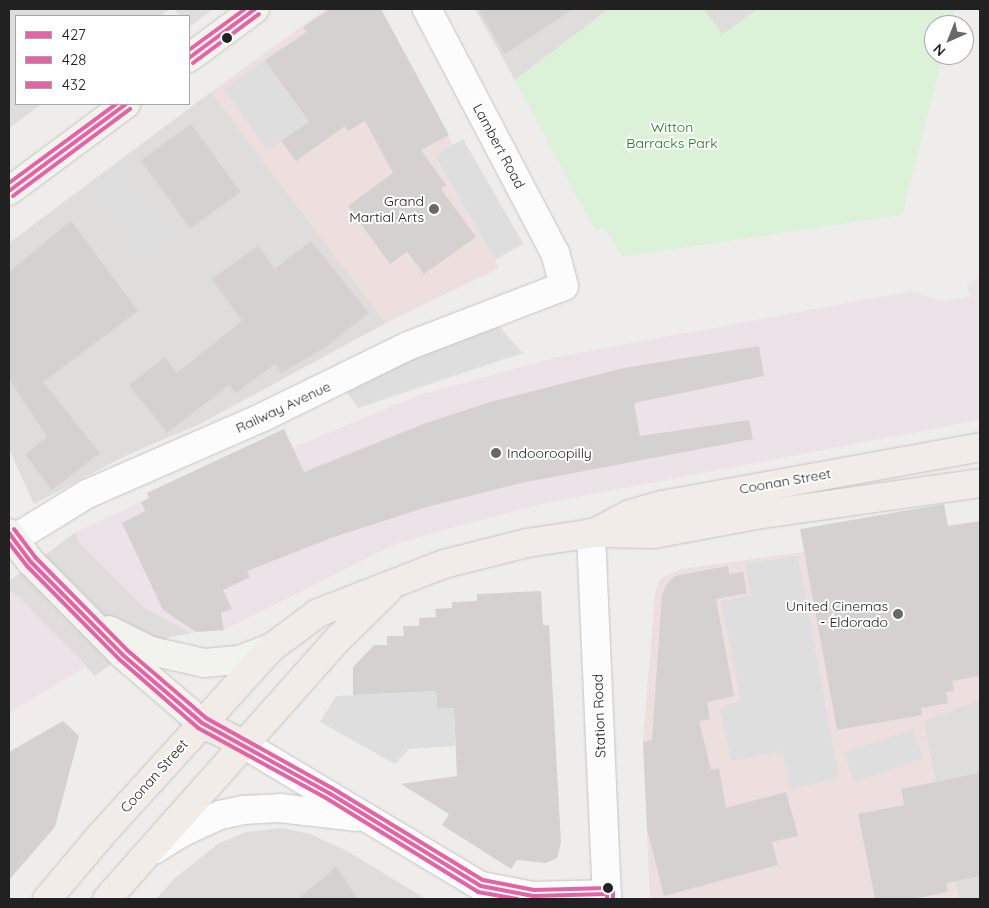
<!DOCTYPE html>
<style>
body{margin:0}
#map{position:relative;width:989px;height:908px;overflow:hidden;background:#efedeb;font-family:Quicksand,sans-serif}
div>[style]{position:absolute}
.residential>*{inset:0;background:#dedddc}
.commercial>*{inset:0;background:#ecdfde}
.industrial>*{inset:0;background:#ece3e9}
.park>*{inset:0;background:#dbf2d9}
.parking>*{inset:0;background:#dfdede;transform-origin:0 0}
.building>*{inset:0;background:#d4d1d0;transform-origin:0 0}
.roads{filter:drop-shadow(0 0 1px #c5c4c3) drop-shadow(0 0 1px #c5c4c3)}
.minor>*{height:28px;margin:-14px;padding:0 14px;transform-origin:14px;border-radius:14px;background:#fdfcfc}
.tertiary>*{height:28px;margin:-14px;padding:0 14px;transform-origin:14px;border-radius:14px;background:#fdfcfc}
.secondary>*{height:28px;margin:-14px;padding:0 14px;transform-origin:14px;border-radius:14px;background:#f3f3ed}
.primary>*{height:28px;margin:-14px;padding:0 14px;transform-origin:14px;border-radius:14px;background:#f1ece7}
.bus-1>*{height:4px;margin:-2px;padding:0 2px;transform-origin:2px;border-radius:2px;background:#e463a4}
.bus-2>*{height:4px;margin:-2px;padding:0 2px;transform-origin:2px;border-radius:2px;background:#e463a4}
.bus-3>*{height:4px;margin:-2px;padding:0 2px;transform-origin:2px;border-radius:2px;background:#e463a4}
.dots>*{width:14px;height:14px;translate:-50% -50%;box-sizing:border-box;border:2px solid #fff;border-radius:50%}
span{translate:-50% -50%;white-space:nowrap;text-align:center;line-height:1.15;-webkit-text-stroke:4px #fff;paint-order:stroke}
.park-label{font-size:14px;color:#147b15}
.street-label{font-size:14px;color:#212121}
.poi-label{font-size:14px;color:#212121}
.right{translate:-100% -50%;text-align:right}
.left{translate:0 -50%;text-align:left}
.frame{position:absolute;inset:0;border:10px solid #212121;pointer-events:none}
.legend{position:absolute;left:15px;top:15px;width:175px;height:90px;box-sizing:border-box;background:#fff;border:1px solid #a6a6a6;margin:0;padding:6px 9px;list-style:none;font-size:15px;color:#212121}
.legend li{display:flex;align-items:center;gap:10px;height:25px}
.legend b{width:25px;border:1px solid #a6a6a6}
.north{position:absolute;left:924px;top:15px;width:50px;height:50px;box-sizing:border-box;background:#fff;border:1px solid #a6a6a6;border-radius:50%;rotate:224deg;font-size:14px;font-weight:700;line-height:20px;text-align:center;color:#212121}
.north::after{content:'';display:block;margin:auto;width:18px;height:22px;background:#696868;clip-path:polygon(50% 0,100% 100%,50% 72%,0 100%)}
</style>
<div id="map">
<div class="residential">
<div style="clip-path:polygon(9px 9px,170px 9px,160px 16px,16px 16px,16px 104px,42px 104px,9px 128px)"></div>
<div style="clip-path:polygon(475px 9px,609px 9px,515px 80px)"></div>
<div style="clip-path:polygon(703px 9px,758px 9px,722px 35px)"></div>
<div style="clip-path:polygon(211px 92px,386px 323px,200px 424px,127px 455px,34px 504px,9px 449px,9px 243px)"></div>
<div style="clip-path:polygon(76px 532px,78px 541px,145px 608px,192px 633px,170px 637px,123px 655px,95px 676px,17px 595px,9px 591px,9px 581px)"></div>
<div style="clip-path:polygon(980px 700px,980px 899px,959px 899px,923px 721px)"></div>
<div style="clip-path:polygon(283px 828px,310px 834px,347px 851px,426px 899px,156px 899px,174px 879px,218px 844px,246px 832px)"></div>
</div>
<div class="commercial">
<div style="clip-path:polygon(326px 9px,381px 9px,453px 145px,434px 156px,499px 268px,386px 323px,211px 92px)"></div>
<div style="clip-path:polygon(980px 521px,980px 700px,923px 721px,959px 899px,650px 899px,643px 742px,655px 593px,660px 579px,681px 569px,804px 552px)"></div>
</div>
<div class="industrial">
<div style="clip-path:polygon(980px 279px,980px 420px,551px 502px,461px 525px,393px 545px,224px 630px,192px 633px,145px 608px,78px 541px,76px 532px,149px 498px,147px 493px,282px 430px,292px 448px,419px 395px,557px 357px,911px 291px,942px 301px,970px 297px,967px 281px)"></div>
<div style="clip-path:polygon(9px 591px,17px 595px,87px 666px,9px 713px)"></div>
</div>
<div class="park">
<div style="clip-path:polygon(609px 9px,703px 9px,723px 34px,758px 9px,955px 9px,951px 25px,934px 25px,934px 55px,943px 55px,902px 215px,622px 257px,606px 229px,594px 229px,515px 80px)"></div>
</div>
<div class="parking">
<div style="clip-path:polygon(174px 9px,213px 9px,189px 27px,189px 16px,180px 16px)"></div>
<div style="left:265px;top:60px;width:76px;height:50px;rotate:55deg"></div>
<div style="left:463px;top:139px;width:121px;height:33px;rotate:60deg"></div>
<div style="left:123px;top:166px;width:91px;height:43px;rotate:53deg"></div>
<div style="clip-path:polygon(498px 325px,523px 353px,358px 408px,345px 389px,427px 352px)"></div>
<div style="clip-path:polygon(798px 556px,839px 778px,791px 789px,782px 751px,731px 761px,720px 708px,741px 700px,721px 602px,751px 595px,745px 564px)"></div>
<div style="clip-path:polygon(436px 691px,437px 709px,454px 708px,455px 746px,409px 749px,395px 764px,320px 722px,336px 696px)"></div>
<div style="left:913px;top:729px;width:31px;height:73px;rotate:71deg"></div>
</div>
<div class="building">
<div style="clip-path:polygon(330px 9px,381px 9px,449px 135px,421px 150px,446px 185px,441px 189px,476px 237px,424px 274px,407px 252px,390px 264px,348px 206px,393px 173px,365px 121px,348px 131px,345px 126px,296px 161px,281px 141px,309px 122px,265px 60px,307px 32px,303px 27px)"></div>
<div style="clip-path:polygon(478px 9px,573px 9px,505px 54px)"></div>
<div style="left:191px;top:124px;width:84px;height:62px;rotate:54deg"></div>
<div style="clip-path:polygon(71px 221px,138px 311px,43px 382px,100px 453px,52px 490px,25px 454px,47px 437px,9px 379px,9px 272px)"></div>
<div style="clip-path:polygon(311px 241px,369px 313px,326px 347px,281px 373px,275px 364px,236px 393px,229px 385px,167px 433px,129px 385px,165px 357px,177px 373px,242px 321px,212px 279px,258px 246px,275px 269px)"></div>
<div style="clip-path:polygon(759px 346px,764px 376px,634px 403px,640px 436px,749px 420px,753px 439px,521px 483px,427px 507px,331px 538px,247px 571px,250px 577px,223px 590px,232px 609px,221px 613px,224px 630px,196px 632px,163px 610px,122px 523px,145px 511px,141px 502px,149px 498px,147px 493px,284px 429px,304px 472px,426px 423px,490px 402px,624px 368px)"></div>
<div style="clip-path:polygon(944px 504px,948px 526px,980px 521px,980px 676px,952px 681px,954px 691px,946px 692px,948px 703px,921px 708px,922px 715px,837px 730px,800px 529px)"></div>
<div style="clip-path:polygon(728px 566px,729px 574px,743px 572px,747px 593px,716px 599px,734px 696px,707px 702px,710px 719px,699px 721px,711px 770px,719px 768px,726px 808px,786px 792px,798px 836px,772px 842px,778px 865px,664px 896px,647px 829px,643px 742px,652px 740px,662px 595px,667px 584px,675px 576px)"></div>
<div style="clip-path:polygon(541px 591px,543px 625px,549px 625px,561px 843px,557px 858px,546px 863px,517px 860px,511px 869px,442px 825px,449px 814px,401px 784px,457px 776px,454px 708px,437px 709px,436px 691px,353px 695px,353px 667px,374px 645px,387px 645px,387px 636px,404px 636px,403px 626px,419px 626px,419px 618px,436px 617px,435px 609px,452px 608px,452px 602px,477px 601px,477px 594px)"></div>
<div style="clip-path:polygon(63px 721px,79px 736px,55px 827px,9px 880px,9px 752px)"></div>
<div style="clip-path:polygon(980px 773px,980px 876px,946px 883px,948px 892px,912px 899px,875px 899px,858px 814px,904px 805px,901px 789px)"></div>
<div style="clip-path:polygon(336px 866px,358px 899px,297px 899px,326px 876px)"></div>
</div>
<div class="roads">
<div class="minor">
<div style="left:9px;top:542px;width:92px;rotate:-31.6deg"></div>
<div style="left:87px;top:494px;width:192px;rotate:-23.6deg"></div>
<div style="left:263px;top:417px;width:161px;rotate:-26.1deg"></div>
<div style="left:408px;top:346px;width:167px;rotate:-21deg"></div>
<div style="left:564px;top:286px;width:34px;rotate:-105deg"></div>
<div style="left:555px;top:253px;width:276px;rotate:-117.7deg"></div>
</div>
<div class="tertiary">
<div style="left:591px;top:533px;width:366px;rotate:87.5deg"></div>
<div style="left:245px;top:745px;width:275px;rotate:30.9deg"></div>
<div style="left:481px;top:886px;width:18px;rotate:47deg"></div>
<div style="left:154px;top:850px;width:34px;rotate:-32deg"></div>
<div style="left:183px;top:832px;width:41px;rotate:-24.7deg"></div>
<div style="left:220px;top:815px;width:24px;rotate:-12deg"></div>
<div style="left:243px;top:810px;width:36px;rotate:-3deg"></div>
<div style="left:279px;top:808px;width:80px;rotate:6.5deg"></div>
<div style="left:481px;top:886px;width:53px;rotate:10.9deg"></div>
<div style="left:533px;top:896px;width:74px;rotate:-1.5deg"></div>
</div>
<div class="secondary">
<div style="left:189px;top:58px;width:82px;rotate:-36.6deg"></div>
<div style="left:9px;top:191px;width:146px;rotate:-36.6deg"></div>
<div style="left:9px;top:533px;width:36px;rotate:53deg"></div>
<div style="left:31px;top:562px;width:131px;rotate:45.3deg"></div>
<div style="left:123px;top:655px;width:104px;rotate:40.7deg"></div>
<div style="left:109px;top:630px;width:47px;rotate:26.6deg"></div>
<div style="left:151px;top:651px;width:54px;rotate:12.8deg"></div>
<div style="left:204px;top:663px;width:35px;rotate:-5deg"></div>
<div style="left:239px;top:660px;width:34px;rotate:-21deg"></div>
</div>
<div class="primary">
<div style="left:596px;top:532px;width:38px;rotate:-28deg"></div>
<div style="left:630px;top:514px;width:33px;rotate:-16deg"></div>
<div style="left:662px;top:505px;width:323px;rotate:-10.3deg"></div>
<div style="left:202px;top:723px;width:48px;rotate:27.1deg"></div>
<div style="left:47px;top:899px;width:84px;rotate:-49.8deg"></div>
<div style="left:101px;top:835px;width:253px;rotate:-47.7deg"></div>
<div style="left:271px;top:648px;width:59px;rotate:-36.7deg"></div>
<div style="left:318px;top:613px;width:135px;rotate:-21.3deg"></div>
<div style="left:444px;top:564px;width:86px;rotate:-14.2deg"></div>
<div style="left:527px;top:543px;width:68px;rotate:-8.5deg"></div>
<div style="left:594px;top:533px;width:60px;rotate:1deg"></div>
<div style="left:654px;top:534px;width:104px;rotate:-10.6deg"></div>
<div style="left:756px;top:515px;width:226px;rotate:-8.1deg"></div>
<div style="left:107px;top:899px;width:351px;rotate:-48.4deg"></div>
<div style="left:340px;top:637px;width:67px;rotate:-44.4deg"></div>
</div>
</div>
<div class="bus-1">
<div style="left:189px;top:58px;width:82px;rotate:-36.6deg"></div>
<div style="left:9px;top:191px;width:146px;rotate:-36.6deg"></div>
<div style="left:9px;top:533px;width:36px;rotate:53deg"></div>
<div style="left:31px;top:562px;width:131px;rotate:45.3deg"></div>
<div style="left:123px;top:655px;width:104px;rotate:40.7deg"></div>
<div style="left:202px;top:723px;width:145px;rotate:28.9deg"></div>
<div style="left:329px;top:793px;width:178px;rotate:31.5deg"></div>
<div style="left:481px;top:886px;width:53px;rotate:10.9deg"></div>
<div style="left:533px;top:896px;width:74px;rotate:-1.5deg"></div>
<div style="left:607px;top:894px;width:5px;rotate:90deg"></div>
</div>
<div class="bus-2">
<div style="left:193px;top:63px;width:82px;rotate:-36.6deg"></div>
<div style="left:13px;top:196px;width:146px;rotate:-36.6deg"></div>
<div style="left:9px;top:543px;width:29px;rotate:52deg"></div>
<div style="left:27px;top:566px;width:131px;rotate:45.3deg"></div>
<div style="left:119px;top:659px;width:105px;rotate:41.1deg"></div>
<div style="left:198px;top:728px;width:146px;rotate:28.7deg"></div>
<div style="left:326px;top:798px;width:179px;rotate:31.7deg"></div>
<div style="left:478px;top:892px;width:40px;rotate:10deg"></div>
</div>
<div class="bus-3">
<div style="left:189px;top:50px;width:69px;rotate:-36.2deg"></div>
<div style="left:9px;top:183px;width:133px;rotate:-36.4deg"></div>
<div style="left:14px;top:529px;width:36px;rotate:53deg"></div>
<div style="left:36px;top:558px;width:129px;rotate:45.3deg"></div>
<div style="left:127px;top:650px;width:104px;rotate:40.7deg"></div>
<div style="left:206px;top:718px;width:144px;rotate:29.1deg"></div>
<div style="left:332px;top:788px;width:177px;rotate:31.4deg"></div>
<div style="left:483px;top:880px;width:52px;rotate:11.1deg"></div>
<div style="left:534px;top:890px;width:74px;rotate:-1.5deg"></div>
<div style="left:608px;top:888px;width:6px;rotate:39deg"></div>
<div style="left:613px;top:892px;width:7px;rotate:90deg"></div>
</div>
<div class="dots">
<div style="left:227px;top:38px;background:#212121"></div>
<div style="left:434px;top:209px;background:#696868"></div>
<div style="left:496px;top:453px;background:#696868"></div>
<div style="left:898px;top:614px;background:#696868"></div>
<div style="left:608px;top:888px;background:#212121"></div>
</div>
<div class="park-label">
<span style="left:672px;top:135px">Witton<br>Barracks Park</span>
</div>
<div class="street-label">
<span style="left:499px;top:146px;rotate:62deg">Lambert Road</span>
<span style="left:283px;top:407px;rotate:-25deg">Railway Avenue</span>
<span style="left:785px;top:481px;rotate:-10deg">Coonan Street</span>
<span style="left:599px;top:716px;rotate:-92deg">Station Road</span>
<span style="left:154px;top:776px;rotate:-48deg">Coonan Street</span>
</div>
<div class="poi-label">
<span class="right" style="left:424px;top:209px">Grand<br>Martial Arts</span>
<span class="left" style="left:507px;top:453px">Indooroopilly</span>
<span class="right" style="left:888px;top:614px">United Cinemas<br>- Eldorado</span>
</div>
<div class="frame"></div>
<ul class="legend">
<li><b style="height:6px;background:#e463a4"></b>427</li>
<li><b style="height:6px;background:#e463a4"></b>428</li>
<li><b style="height:6px;background:#e463a4"></b>432</li>
</ul>
<div class="north">N</div>
</div>
